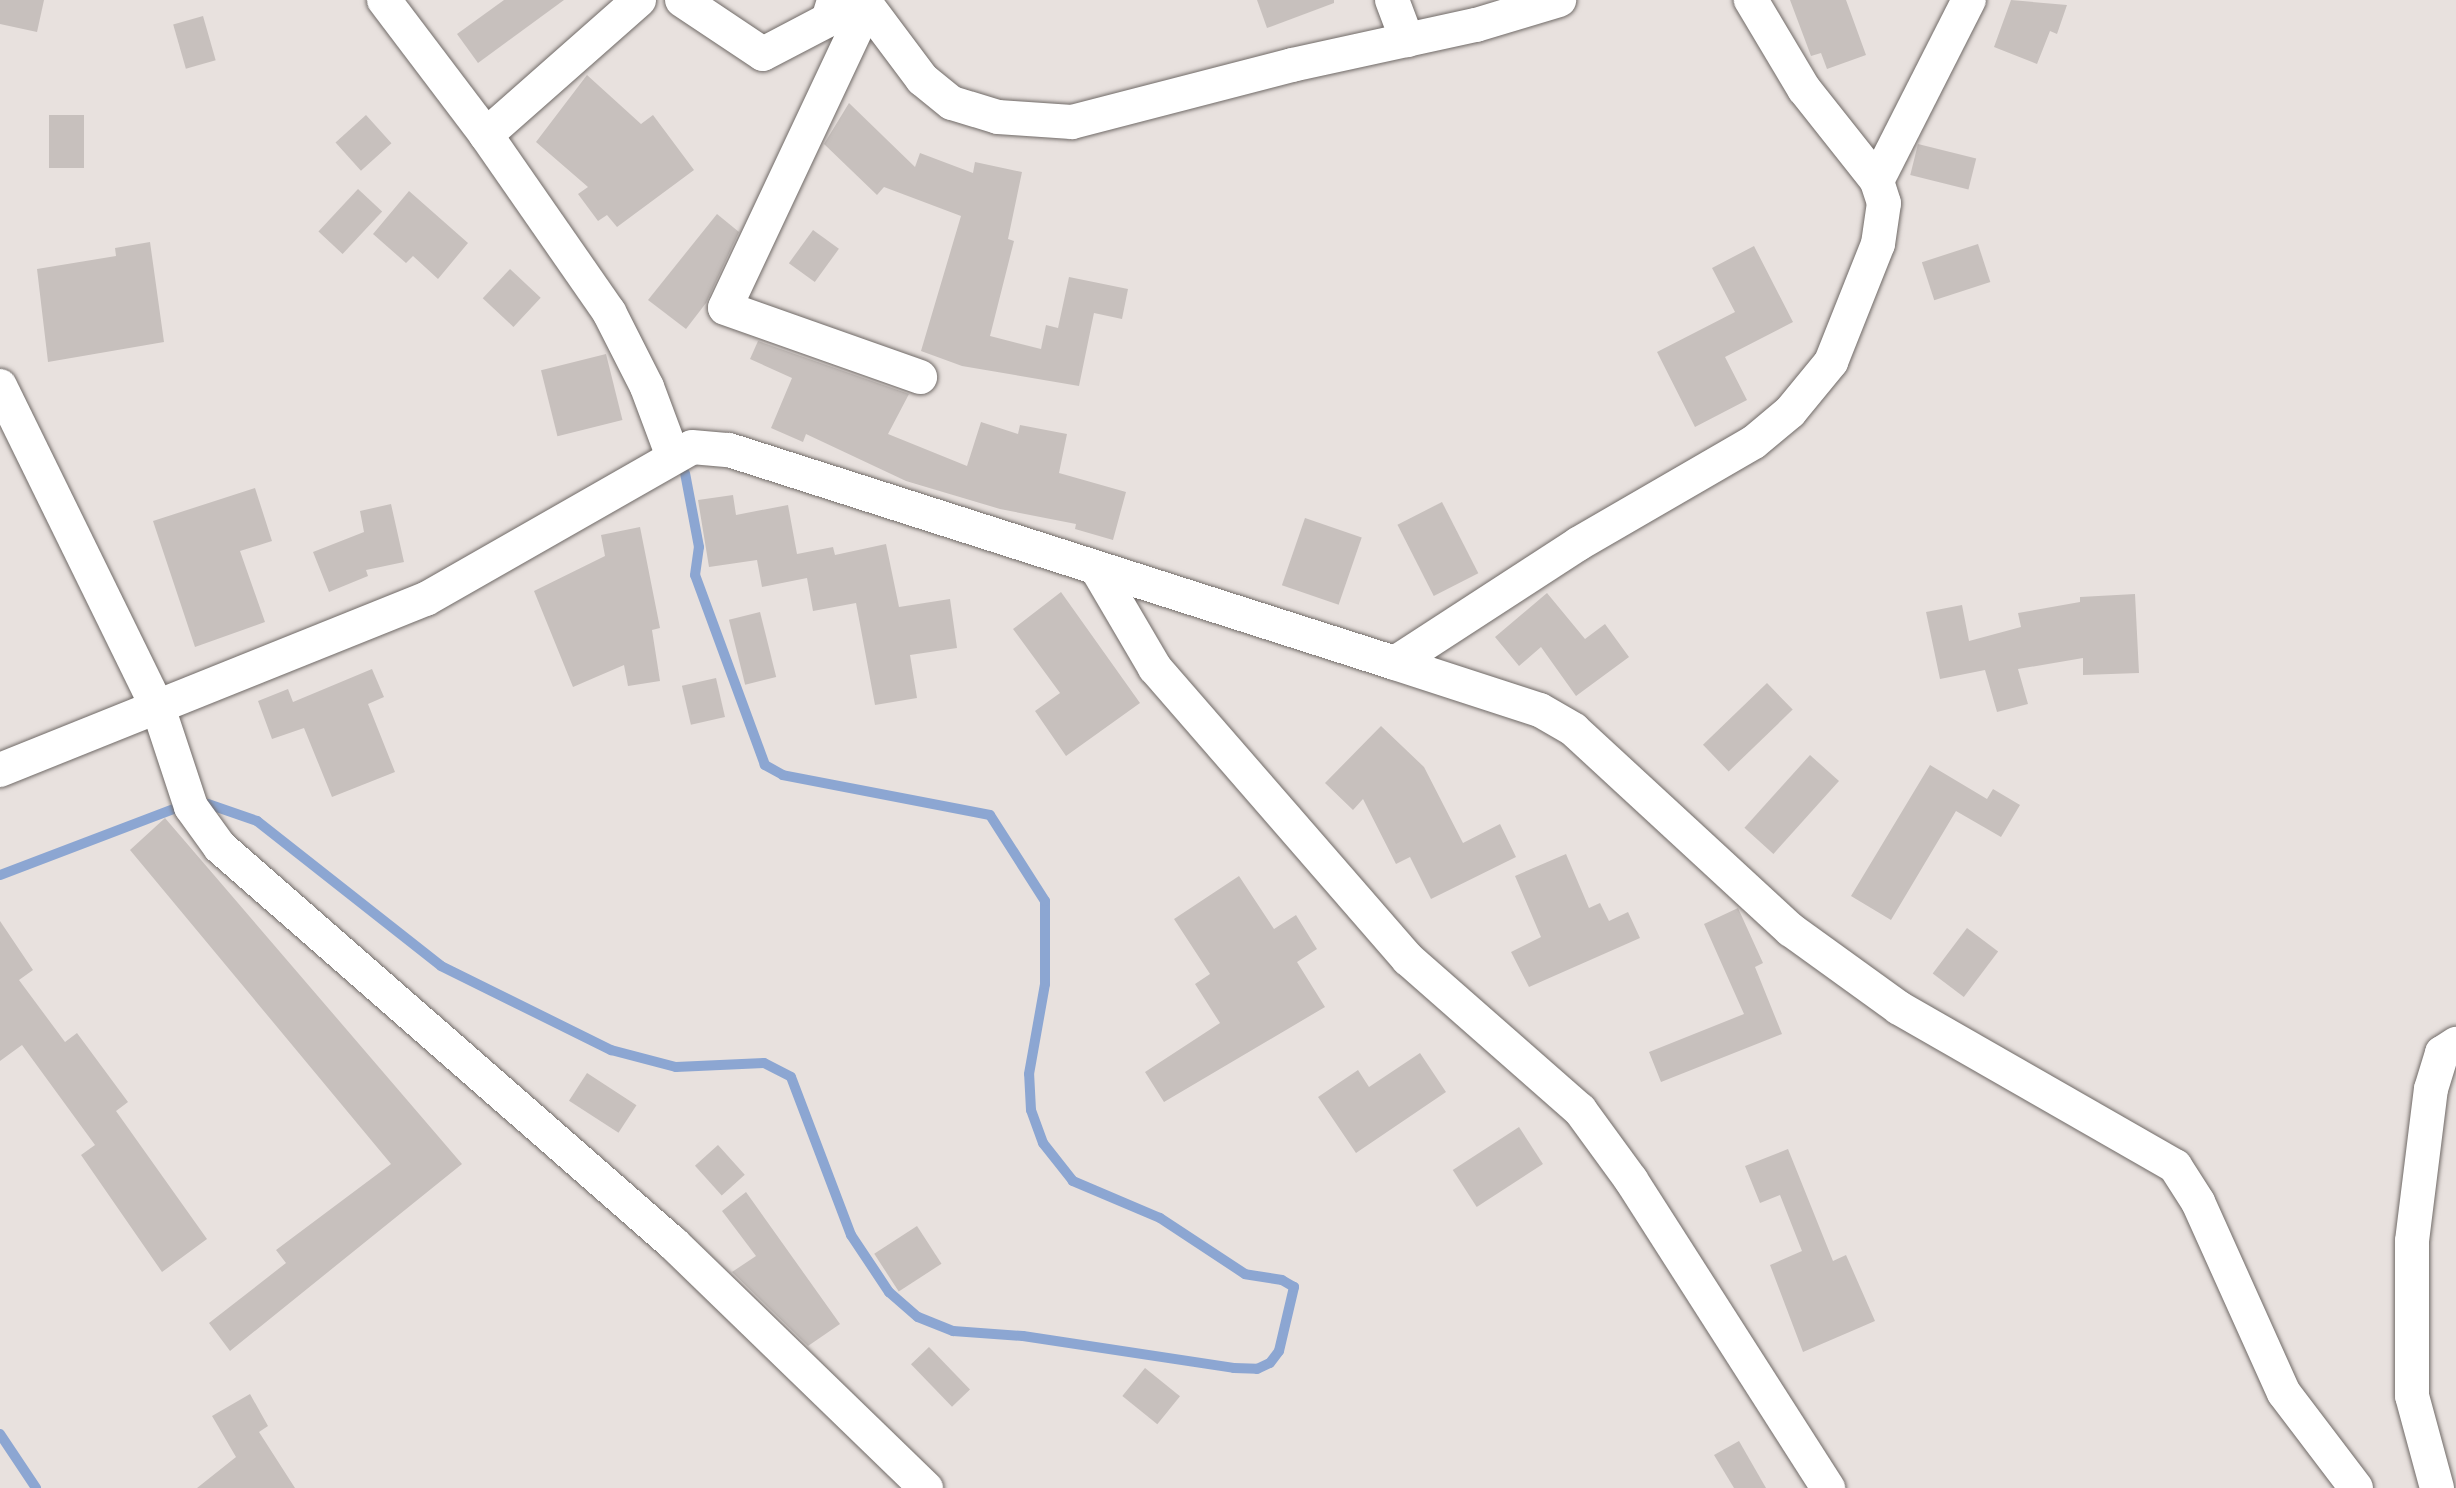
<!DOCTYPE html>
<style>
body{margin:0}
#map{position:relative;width:2456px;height:1488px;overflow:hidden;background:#e8e1de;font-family:"Playfair Display",serif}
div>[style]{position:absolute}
.stream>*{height:10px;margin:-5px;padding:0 5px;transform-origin:5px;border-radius:5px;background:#8ca6d2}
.building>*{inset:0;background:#c7c0bd;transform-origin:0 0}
.roads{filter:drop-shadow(0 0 2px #706a67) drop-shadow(0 0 2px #706a67)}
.minor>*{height:34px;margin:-17px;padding:0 17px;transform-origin:17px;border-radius:17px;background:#fff}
span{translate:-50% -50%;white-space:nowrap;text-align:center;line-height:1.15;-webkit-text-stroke:6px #fff;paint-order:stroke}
</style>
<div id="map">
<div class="stream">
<div style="left:208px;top:804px;width:52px;rotate:19.1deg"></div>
<div style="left:257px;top:821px;width:234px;rotate:38.2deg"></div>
<div style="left:441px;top:966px;width:190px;rotate:26.3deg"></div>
<div style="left:611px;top:1050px;width:67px;rotate:14.7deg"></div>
<div style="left:676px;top:1067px;width:88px;rotate:-2.6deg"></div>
<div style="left:764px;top:1063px;width:30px;rotate:27deg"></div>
<div style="left:791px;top:1077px;width:169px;rotate:69.2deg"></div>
<div style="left:851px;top:1235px;width:69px;rotate:56.3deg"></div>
<div style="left:889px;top:1292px;width:38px;rotate:41deg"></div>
<div style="left:918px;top:1317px;width:38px;rotate:22deg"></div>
<div style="left:953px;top:1331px;width:70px;rotate:4.1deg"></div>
<div style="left:1023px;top:1336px;width:213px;rotate:8.6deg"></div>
<div style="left:1234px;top:1368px;width:23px;rotate:2deg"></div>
<div style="left:1257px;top:1369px;width:14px;rotate:-25deg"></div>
<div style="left:1270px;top:1363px;width:15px;rotate:-53deg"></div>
<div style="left:1279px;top:1351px;width:66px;rotate:-76.8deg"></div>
<div style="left:1294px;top:1287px;width:14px;rotate:-150deg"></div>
<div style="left:1282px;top:1280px;width:37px;rotate:-171deg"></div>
<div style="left:1245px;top:1274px;width:102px;rotate:-146.6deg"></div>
<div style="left:1160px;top:1218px;width:95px;rotate:-157deg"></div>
<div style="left:1073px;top:1181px;width:48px;rotate:-128.3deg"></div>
<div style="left:1043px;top:1143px;width:35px;rotate:-110deg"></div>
<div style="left:1031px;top:1110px;width:36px;rotate:-93deg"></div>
<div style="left:1029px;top:1074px;width:91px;rotate:-79.9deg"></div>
<div style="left:1045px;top:984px;width:83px;rotate:-90deg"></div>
<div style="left:1045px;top:901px;width:102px;rotate:-122.6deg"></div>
<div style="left:990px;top:815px;width:211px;rotate:-169.1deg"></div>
<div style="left:783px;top:775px;width:21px;rotate:-151deg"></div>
<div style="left:765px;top:765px;width:202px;rotate:-110.2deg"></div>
<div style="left:695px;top:575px;width:28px;rotate:-82deg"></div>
<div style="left:699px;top:547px;width:75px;rotate:-100.7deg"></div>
<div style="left:0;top:875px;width:186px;rotate:-20.8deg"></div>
<div style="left:0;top:1434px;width:65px;rotate:56.3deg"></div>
</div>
<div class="building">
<div style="clip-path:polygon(0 0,44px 0,37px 32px,0 24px)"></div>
<div style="clip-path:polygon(504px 0,564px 0,478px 63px,457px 34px)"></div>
<div style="clip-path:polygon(1257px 0,1334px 0,1334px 3px,1267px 28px)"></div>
<div style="clip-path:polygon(1790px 0,1846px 0,1866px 55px,1827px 69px,1821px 53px,1811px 56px)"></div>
<div style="clip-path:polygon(2011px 0,2067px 5px,2057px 34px,2050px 31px,2037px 64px,1994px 47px)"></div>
<div style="left:203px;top:16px;width:46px;height:31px;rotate:74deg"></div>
<div style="clip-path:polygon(587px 75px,641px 124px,653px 115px,694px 170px,617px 227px,607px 215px,598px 221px,578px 194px,588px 187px,536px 142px)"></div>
<div style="clip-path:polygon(849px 103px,915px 167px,920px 153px,973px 173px,975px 162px,1022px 172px,1008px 239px,1014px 241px,990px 336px,1041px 349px,1046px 325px,1058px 328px,1069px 277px,1128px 289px,1122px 319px,1094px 313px,1079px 386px,962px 366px,921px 351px,961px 216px,884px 187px,877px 195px,824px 144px)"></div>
<div style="left:49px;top:115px;width:35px;height:53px"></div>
<div style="left:366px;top:115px;width:38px;height:41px;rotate:48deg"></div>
<div style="left:1918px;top:144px;width:60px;height:32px;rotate:14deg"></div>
<div style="left:358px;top:189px;width:33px;height:58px;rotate:43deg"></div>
<div style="clip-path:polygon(409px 191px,468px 243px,438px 279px,413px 256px,406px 263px,373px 234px)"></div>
<div style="clip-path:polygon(717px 214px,739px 232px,706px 303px,686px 329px,648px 300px)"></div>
<div style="left:813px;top:230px;width:32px;height:41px;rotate:36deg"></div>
<div style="clip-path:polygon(150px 242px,164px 342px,48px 362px,37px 269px,116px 256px,115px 248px)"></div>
<div style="left:1978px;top:244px;width:40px;height:59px;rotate:72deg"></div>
<div style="clip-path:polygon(1754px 246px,1793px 322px,1725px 357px,1747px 400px,1695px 427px,1657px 352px,1735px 312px,1712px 268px)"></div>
<div style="left:510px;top:269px;width:42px;height:40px;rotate:43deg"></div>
<div style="clip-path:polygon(758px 341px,909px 394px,888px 434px,967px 466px,981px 422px,1018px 434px,1020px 425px,1067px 434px,1059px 473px,1126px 492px,1113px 540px,1075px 529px,1076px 524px,1000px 509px,906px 481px,806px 434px,803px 442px,771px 428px,792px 378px,750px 359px)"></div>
<div style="left:606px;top:354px;width:68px;height:67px;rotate:76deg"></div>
<div style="clip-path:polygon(255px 488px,272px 541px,240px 551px,265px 622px,195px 647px,153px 521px)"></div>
<div style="clip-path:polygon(733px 495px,736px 515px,788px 505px,797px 554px,833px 547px,835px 555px,886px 544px,899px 607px,950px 599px,957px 648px,910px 655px,917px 698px,875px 705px,856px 603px,813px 611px,807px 578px,762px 587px,757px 560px,709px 567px,698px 500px)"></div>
<div style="left:1442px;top:502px;width:80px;height:50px;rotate:63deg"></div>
<div style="clip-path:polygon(391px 504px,404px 562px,366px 570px,368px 576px,329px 592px,313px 552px,364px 532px,360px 511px)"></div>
<div style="left:1305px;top:518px;width:60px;height:71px;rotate:19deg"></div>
<div style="clip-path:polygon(640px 527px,660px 628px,652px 630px,660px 681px,628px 686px,624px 665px,573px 687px,534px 591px,605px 556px,601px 535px)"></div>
<div style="clip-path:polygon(1061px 592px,1140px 703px,1066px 756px,1035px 711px,1060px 693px,1013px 629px)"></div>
<div style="clip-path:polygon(1547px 593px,1585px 639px,1605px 624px,1629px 657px,1576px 696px,1541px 647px,1519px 666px,1495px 637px)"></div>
<div style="clip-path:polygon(2135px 594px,2139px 673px,2083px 675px,2083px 658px,2018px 669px,2028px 704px,1997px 712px,1985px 670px,1940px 679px,1926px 612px,1962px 605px,1969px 641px,2021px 627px,2018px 613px,2080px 602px,2080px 597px)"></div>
<div style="left:760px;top:612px;width:67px;height:32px;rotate:76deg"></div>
<div style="clip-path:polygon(372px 669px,384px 697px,368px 704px,395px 772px,332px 797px,304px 728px,272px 739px,258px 701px,288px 689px,293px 702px)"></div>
<div style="left:716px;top:678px;width:40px;height:35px;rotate:77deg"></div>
<div style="left:1767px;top:683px;width:37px;height:89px;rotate:46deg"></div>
<div style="clip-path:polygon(1381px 726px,1424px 767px,1463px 843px,1500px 824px,1516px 857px,1431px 899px,1410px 857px,1396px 864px,1363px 799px,1353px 810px,1325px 783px)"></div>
<div style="left:1810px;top:755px;width:39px;height:98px;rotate:42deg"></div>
<div style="clip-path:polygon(1930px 765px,1987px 799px,1993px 789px,2020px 805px,2001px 837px,1956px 811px,1891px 920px,1851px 896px)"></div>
<div style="clip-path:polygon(165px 818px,462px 1164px,230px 1351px,209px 1323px,286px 1263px,276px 1250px,391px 1164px,130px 850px)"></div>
<div style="clip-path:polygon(1566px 854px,1589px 908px,1600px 903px,1609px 921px,1628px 912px,1640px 938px,1529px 987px,1511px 952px,1541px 937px,1515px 876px)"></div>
<div style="clip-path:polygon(1239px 876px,1274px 929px,1296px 915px,1317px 949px,1297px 962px,1325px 1007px,1164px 1102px,1145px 1072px,1220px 1023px,1195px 984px,1210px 974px,1174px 919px)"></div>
<div style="clip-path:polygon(1738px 908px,1763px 963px,1755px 967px,1782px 1034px,1661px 1082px,1649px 1052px,1744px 1014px,1704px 924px)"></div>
<div style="clip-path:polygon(0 921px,33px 970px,19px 980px,65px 1042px,77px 1033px,128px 1102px,116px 1111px,207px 1239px,162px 1272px,81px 1155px,95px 1145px,22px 1045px,0 1061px)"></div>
<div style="left:1967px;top:928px;width:39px;height:57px;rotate:37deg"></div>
<div style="clip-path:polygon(1420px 1053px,1446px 1092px,1356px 1153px,1318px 1097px,1358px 1070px,1369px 1087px)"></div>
<div style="left:587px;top:1073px;width:59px;height:33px;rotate:33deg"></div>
<div style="left:1519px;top:1127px;width:44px;height:79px;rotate:57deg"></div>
<div style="left:718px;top:1145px;width:40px;height:31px;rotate:48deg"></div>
<div style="clip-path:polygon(1788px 1149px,1833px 1261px,1846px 1255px,1875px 1321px,1803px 1352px,1770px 1265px,1802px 1251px,1780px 1195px,1760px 1203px,1745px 1166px)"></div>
<div style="clip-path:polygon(746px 1192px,840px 1324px,808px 1346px,732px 1272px,756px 1256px,722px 1211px)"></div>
<div style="left:917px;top:1226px;width:45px;height:51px;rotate:57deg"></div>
<div style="left:929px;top:1347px;width:59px;height:25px;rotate:46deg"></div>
<div style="left:1145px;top:1368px;width:45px;height:36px;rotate:39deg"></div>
<div style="clip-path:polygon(250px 1394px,268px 1426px,259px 1432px,295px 1488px,197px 1488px,236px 1457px,212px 1416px)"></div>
<div style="clip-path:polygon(1739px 1441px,1766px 1488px,1734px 1488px,1714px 1455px)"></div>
</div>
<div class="roads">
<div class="minor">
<div style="left:384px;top:0;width:169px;rotate:52.9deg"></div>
<div style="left:486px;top:135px;width:216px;rotate:55.2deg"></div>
<div style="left:609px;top:312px;width:84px;rotate:63.1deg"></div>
<div style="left:647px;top:387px;width:72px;rotate:69.5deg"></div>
<div style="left:682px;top:0;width:97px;rotate:33.7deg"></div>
<div style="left:763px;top:54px;width:73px;rotate:-27.6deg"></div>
<div style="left:828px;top:20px;width:21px;rotate:-73deg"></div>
<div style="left:863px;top:0;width:99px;rotate:53.2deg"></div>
<div style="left:922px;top:79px;width:38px;rotate:39deg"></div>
<div style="left:952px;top:103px;width:48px;rotate:16.9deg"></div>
<div style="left:998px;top:117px;width:74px;rotate:3.9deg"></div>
<div style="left:1072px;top:122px;width:227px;rotate:-14.5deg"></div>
<div style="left:1292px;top:65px;width:188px;rotate:-12.3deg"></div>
<div style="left:1476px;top:25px;width:87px;rotate:-16.8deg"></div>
<div style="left:1392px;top:0;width:43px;rotate:69.4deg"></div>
<div style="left:866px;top:8px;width:331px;rotate:115.2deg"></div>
<div style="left:725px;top:308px;width:207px;rotate:19.5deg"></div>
<div style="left:486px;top:135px;width:204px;rotate:-41.4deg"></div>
<div style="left:1877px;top:181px;width:203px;rotate:-63.1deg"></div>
<div style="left:0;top:386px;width:361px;rotate:63.9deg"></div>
<div style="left:159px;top:710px;width:102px;rotate:71.7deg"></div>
<div style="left:191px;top:807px;width:49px;rotate:54.1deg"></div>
<div style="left:220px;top:847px;width:603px;rotate:41.17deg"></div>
<div style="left:674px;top:1244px;width:351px;rotate:44.1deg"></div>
<div style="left:1097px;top:569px;width:115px;rotate:59.6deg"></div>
<div style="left:1155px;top:668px;width:386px;rotate:49deg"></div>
<div style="left:1408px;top:959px;width:229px;rotate:41.3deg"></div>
<div style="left:1580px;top:1110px;width:87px;rotate:53.9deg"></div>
<div style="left:1631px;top:1180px;width:366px;rotate:57.4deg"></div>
<div style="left:1395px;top:663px;width:152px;rotate:18deg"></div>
<div style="left:1540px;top:710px;width:39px;rotate:30deg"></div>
<div style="left:1574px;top:730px;width:295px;rotate:42.7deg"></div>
<div style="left:1791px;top:930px;width:133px;rotate:35.8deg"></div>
<div style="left:1899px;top:1008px;width:318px;rotate:29.8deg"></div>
<div style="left:2175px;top:1166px;width:43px;rotate:57.4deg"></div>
<div style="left:2198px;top:1202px;width:209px;rotate:65.8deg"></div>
<div style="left:2284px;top:1393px;width:119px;rotate:52.8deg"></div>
<div style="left:0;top:770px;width:459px;rotate:-21.9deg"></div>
<div style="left:426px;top:599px;width:306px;rotate:-29.7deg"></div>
<div style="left:692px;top:447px;width:37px;rotate:5deg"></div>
<div style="left:729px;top:450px;width:699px;rotate:17.74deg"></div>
<div style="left:1395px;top:663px;width:218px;rotate:-33deg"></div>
<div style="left:1578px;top:544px;width:203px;rotate:-30.1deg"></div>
<div style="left:1754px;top:442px;width:47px;rotate:-39.8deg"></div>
<div style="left:1790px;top:412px;width:65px;rotate:-50.6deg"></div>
<div style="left:1831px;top:362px;width:127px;rotate:-68.3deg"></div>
<div style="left:1878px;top:244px;width:41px;rotate:-81.7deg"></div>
<div style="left:1884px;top:203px;width:23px;rotate:-108deg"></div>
<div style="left:1877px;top:181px;width:117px;rotate:-128.4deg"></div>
<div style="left:1804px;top:89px;width:104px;rotate:-120.8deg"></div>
<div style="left:2437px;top:1488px;width:95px;rotate:-105.2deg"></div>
<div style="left:2412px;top:1396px;width:155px;rotate:-90deg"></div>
<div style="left:2412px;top:1241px;width:153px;rotate:-82.9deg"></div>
<div style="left:2431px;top:1089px;width:38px;rotate:-73deg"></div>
<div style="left:2442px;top:1053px;width:17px;rotate:-33deg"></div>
</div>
</div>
</div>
